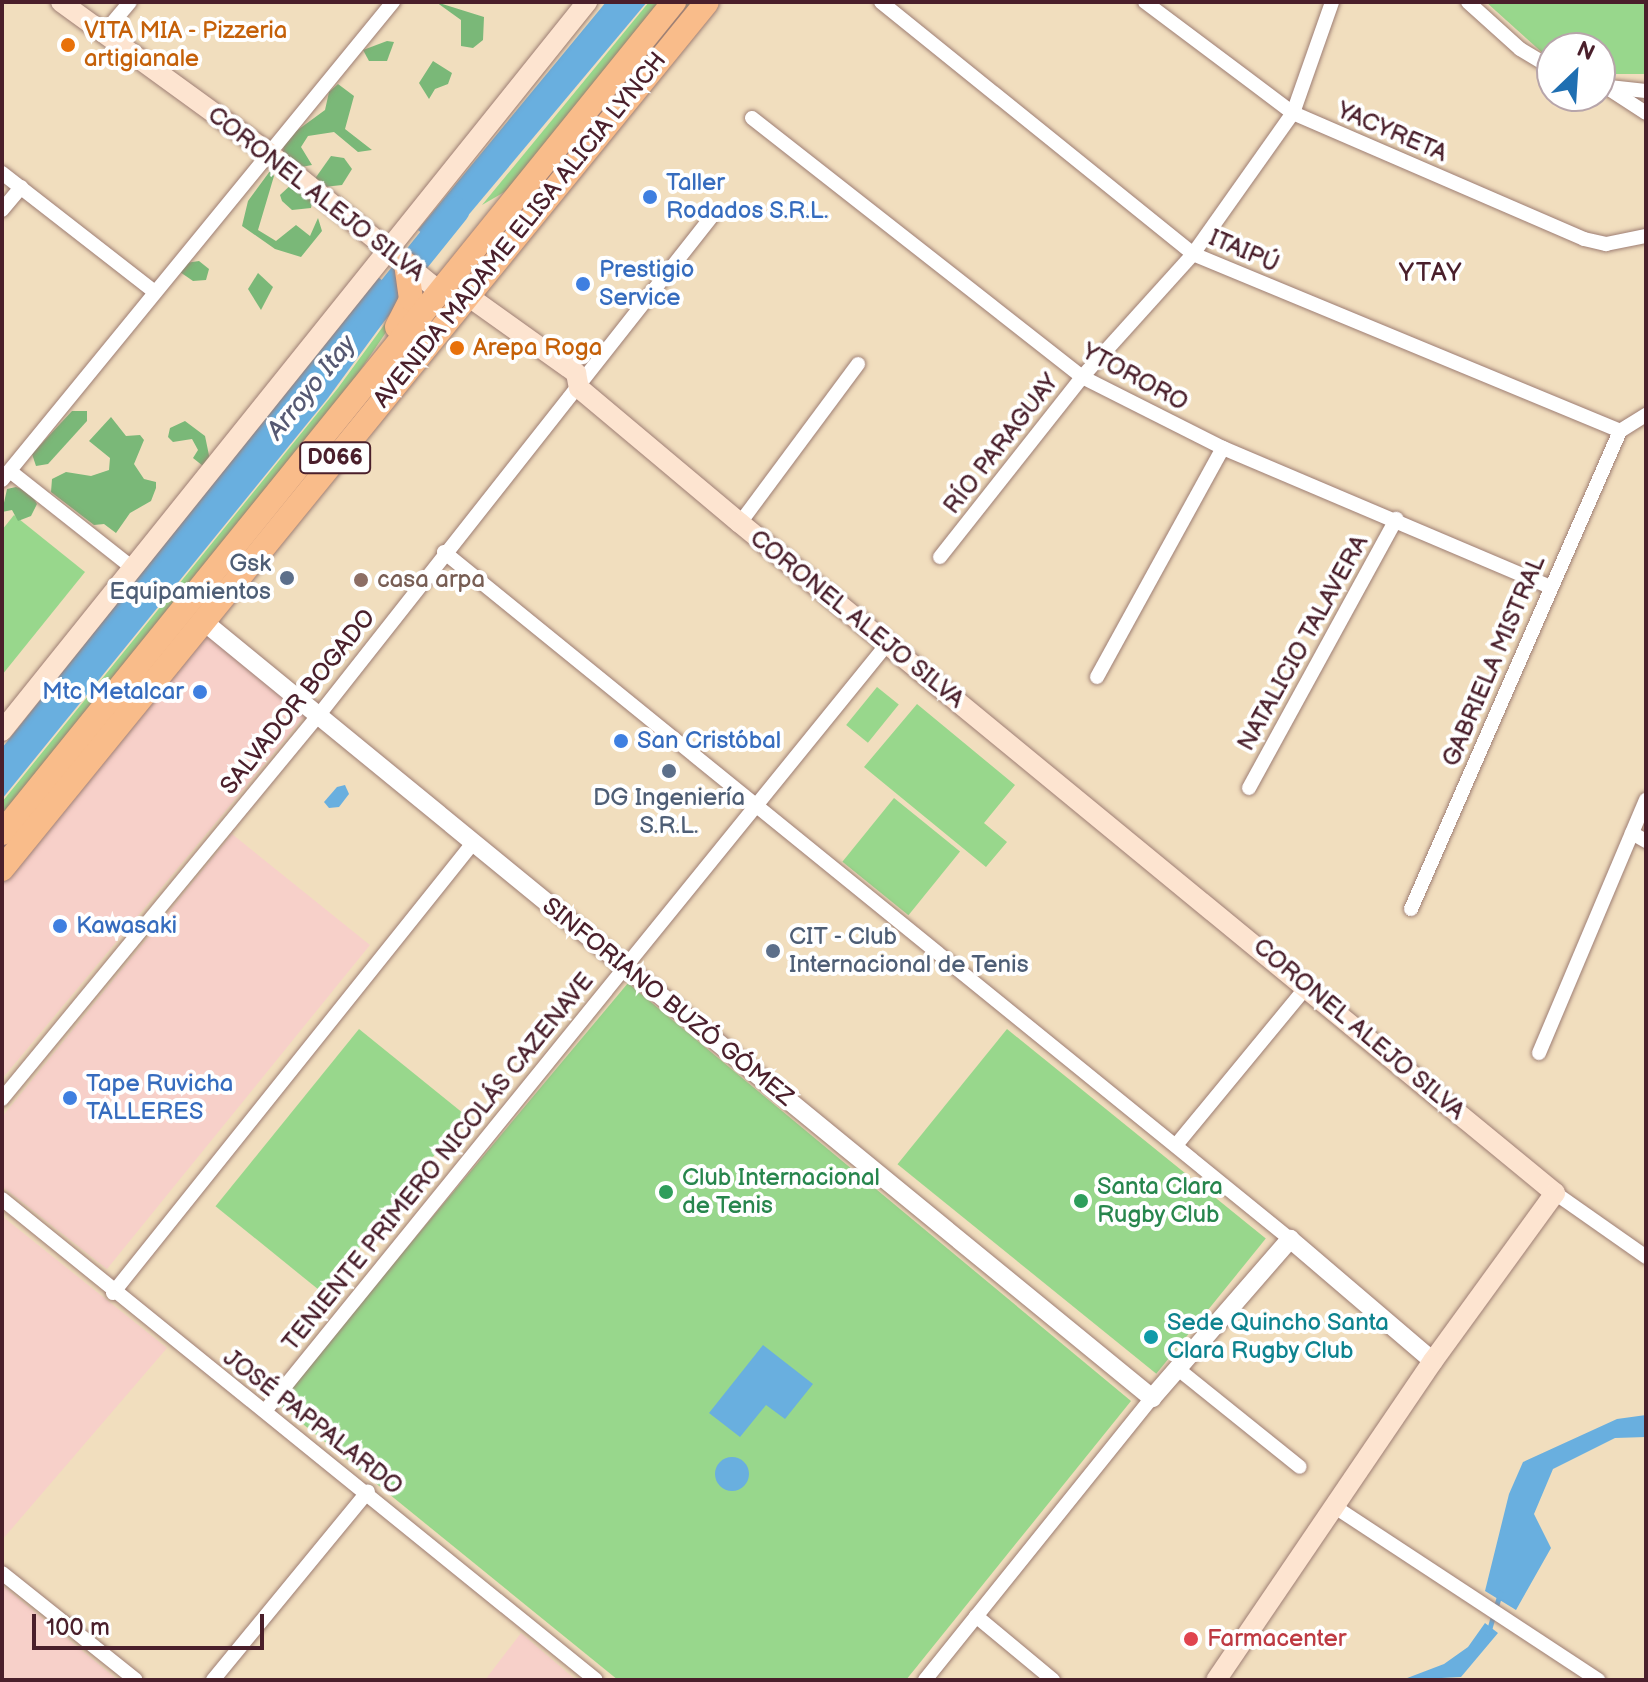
<!DOCTYPE html>
<meta charset="utf-8">
<style>
body{margin:0}
#map{position:relative;width:1648px;height:1682px;overflow:hidden;background:#f1debe;font-family:"Balsamiq Sans",sans-serif}
div>[style]{position:absolute}
.built>*{inset:0;background:#f7d0c9}
.green>*{inset:0;background:#98d78c;transform-origin:0 0}
.forest>*{inset:0;background:#7ab878}
.water>*{inset:0;background:#69afdf}
.round{border-radius:50%}
.stream>*{height:5px;margin:-2.5px;padding:0 2.5px;transform-origin:2.5px;border-radius:2.5px;background:#69afdf}
.river>*{height:28px;margin:-14px;padding:0 14px;transform-origin:14px;border-radius:14px;background:#69afdf}
.roads{filter:drop-shadow(0 0 2px #9e7e74) drop-shadow(0 0 2px #9e7e74)}
.minor>*{height:14px;margin:-7px;padding:0 7px;transform-origin:7px;border-radius:7px;background:#fff}
.tertiary>*{height:18px;margin:-9px;padding:0 9px;transform-origin:9px;border-radius:9px;background:#fff}
.secondary>*{height:20px;margin:-10px;padding:0 10px;transform-origin:10px;border-radius:10px;background:#fde4d0}
.trunk>*{height:24px;margin:-12px;padding:0 12px;transform-origin:12px;border-radius:12px;background:#f9bc8a}
.dots>*{width:22px;height:22px;translate:-50% -50%;box-sizing:border-box;border:4px solid #fff;border-radius:50%}
span{translate:-50% -50%;white-space:nowrap;text-align:center;line-height:1.15;-webkit-text-stroke:8px #fff;paint-order:stroke}
.shield-label span{padding:2px 6px;background:#fff;border:2px solid;border-radius:6px;-webkit-text-stroke-width:0}
.shield-label{font-size:22px;color:#4a1f2b;font-weight:700}
.food-label{font-size:24px;color:#c56008}
.left{translate:0 -50%;text-align:left}
.street-label{font-size:24px;color:#4a1f2b}
.shop-label{font-size:24px;color:#366cbe}
.right{translate:-100% -50%;text-align:right}
.service-label{font-size:24px;color:#4e5e75}
.education-label{font-size:24px;color:#785e54}
.leisure-label{font-size:24px;color:#27864d}
.culture-label{font-size:24px;color:#0d838f}
.health-label{font-size:24px;color:#be3a42}
.neighbourhood-label{font-size:26px;color:#4a1f2b;letter-spacing:2px}
.water-label{font-size:26px;color:#565973;font-style:italic}
.frame{position:absolute;inset:0;border:4px solid #4a1f2b;pointer-events:none}
.north{position:absolute;left:1536px;top:32px;width:80px;height:80px;box-sizing:border-box;background:#fff;border:2px solid #b7a5aa;border-radius:50%;rotate:25deg;font-size:22px;font-weight:700;line-height:32px;text-align:center;color:#4a1f2b}
.north::after{content:'';display:block;margin:auto;width:28px;height:36px;background:#1f6fb2;clip-path:polygon(50% 0,100% 100%,50% 72%,0 100%)}
.scale{position:absolute;left:32px;top:1614px;width:232px;height:36px;box-sizing:border-box;border:4px solid #4a1f2b;border-top:0;padding-left:10px;font-size:24px;line-height:28px;white-space:nowrap;color:#4a1f2b;-webkit-text-stroke:6px #fff;paint-order:stroke}
</style>
<div id="map">
<div class="built">
<div style="clip-path:polygon(206px 632px,307px 713px,2px 1079px,2px 885px)"></div>
<div style="clip-path:polygon(232px 834px,370px 945px,107px 1269px,2px 1186px,2px 1117px)"></div>
<div style="clip-path:polygon(2px 1216px,167px 1348px,2px 1540px)"></div>
<div style="clip-path:polygon(2px 1585px,118px 1680px,2px 1680px)"></div>
<div style="clip-path:polygon(521px 1633px,576px 1680px,485px 1680px)"></div>
</div>
<div class="green">
<div style="clip-path:polygon(649px 2px,662px 2px,513px 187px,482px 205px)"></div>
<div style="clip-path:polygon(687px 2px,695px 2px,471px 270px,540px 183px)"></div>
<div style="clip-path:polygon(1486px 2px,1646px 2px,1646px 74px,1600px 74px,1600px 48px,1552px 48px,1552px 58px,1546px 56px)"></div>
<div style="clip-path:polygon(395px 310px,399px 313px,345px 393px,2px 818px,2px 802px,338px 388px)"></div>
<div style="clip-path:polygon(14px 515px,85px 572px,2px 675px,2px 530px)"></div>
<div style="left:877px;top:687px;width:28px;height:49px;rotate:39deg"></div>
<div style="clip-path:polygon(917px 704px,1015px 785px,984px 823px,1007px 842px,986px 867px,864px 767px)"></div>
<div style="left:894px;top:798px;width:85px;height:82px;rotate:39deg"></div>
<div style="clip-path:polygon(628px 983px,1131px 1401px,906px 1680px,618px 1680px,277px 1403px)"></div>
<div style="left:359px;top:1029px;width:138px;height:228px;rotate:39deg"></div>
<div style="left:1007px;top:1029px;width:333px;height:174px;rotate:39deg"></div>
</div>
<div class="forest">
<div style="clip-path:polygon(436px 2px,484px 17px,483px 40px,473px 48px,461px 46px,461px 20px)"></div>
<div style="clip-path:polygon(387px 41px,394px 42px,387px 61px,369px 61px,363px 50px)"></div>
<div style="clip-path:polygon(433px 61px,452px 73px,448px 84px,435px 89px,429px 99px,419px 83px)"></div>
<div style="clip-path:polygon(338px 84px,354px 96px,345px 129px,372px 150px,358px 152px,334px 132px,308px 136px,301px 147px,312px 165px,296px 168px,283px 153px,284px 140px,325px 110px,329px 92px)"></div>
<div style="clip-path:polygon(331px 156px,344px 158px,352px 169px,342px 185px,324px 187px,314px 180px)"></div>
<div style="clip-path:polygon(270px 171px,274px 176px,258px 230px,276px 241px,296px 225px,310px 236px,318px 218px,322px 231px,301px 257px,275px 249px,242px 226px,248px 201px)"></div>
<div style="clip-path:polygon(294px 182px,313px 198px,311px 208px,292px 210px,282px 201px,280px 195px)"></div>
<div style="clip-path:polygon(199px 261px,209px 269px,206px 280px,193px 281px,180px 272px,179px 264px)"></div>
<div style="clip-path:polygon(258px 273px,273px 287px,261px 310px,248px 289px)"></div>
<div style="clip-path:polygon(72px 411px,87px 411px,87px 421px,48px 464px,36px 466px,32px 454px)"></div>
<div style="clip-path:polygon(111px 417px,126px 436px,140px 435px,144px 440px,134px 464px,144px 479px,156px 482px,156px 488px,151px 501px,130px 513px,116px 533px,104px 524px,94px 525px,51px 492px,52px 479px,66px 472px,91px 476px,109px 470px,110px 458px,89px 441px)"></div>
<div style="clip-path:polygon(185px 421px,205px 436px,210px 460px,203px 466px,193px 458px,198px 450px,192px 439px,173px 442px,168px 437px,170px 428px)"></div>
<div style="clip-path:polygon(16px 487px,30px 492px,37px 504px,31px 516px,18px 521px,12px 510px,2px 512px,7px 489px)"></div>
</div>
<div class="water">
<div style="clip-path:polygon(606px 2px,647px 2px,440px 249px,418px 230px)"></div>
<div style="clip-path:polygon(377px 276px,402px 297px,328px 398px,2px 799px,2px 748px)"></div>
<div style="clip-path:polygon(337px 787px,345px 785px,349px 794px,339px 807px,329px 808px,324px 802px)"></div>
<div style="clip-path:polygon(763px 1345px,813px 1384px,785px 1419px,766px 1405px,740px 1437px,709px 1413px)"></div>
<div style="clip-path:polygon(1646px 1415px,1646px 1437px,1615px 1438px,1553px 1469px,1534px 1514px,1551px 1548px,1516px 1610px,1485px 1591px,1509px 1494px,1523px 1462px,1617px 1419px)"></div>
<div class="round" style="left:715px;top:1457px;width:34px;height:34px"></div>
<div style="clip-path:polygon(1485px 1623px,1498px 1633px,1461px 1677px,1402px 1680px,1444px 1664px,1468px 1647px)"></div>
</div>
<div class="stream">
<div style="left:1488px;top:1633px;width:42px;rotate:-73.3deg"></div>
</div>
<div class="river">
<div style="left:368px;top:319px;width:139px;rotate:-51.1deg"></div>
</div>
<div class="roads">
<div class="minor">
<div style="left:881px;top:2px;width:401px;rotate:38.9deg"></div>
<div style="left:1193px;top:254px;width:462px;rotate:22.5deg"></div>
<div style="left:1620px;top:431px;width:31px;rotate:-32deg"></div>
<div style="left:1145px;top:2px;width:185px;rotate:36.9deg"></div>
<div style="left:1293px;top:113px;width:317px;rotate:23.4deg"></div>
<div style="left:1584px;top:239px;width:23px;rotate:13deg"></div>
<div style="left:1606px;top:244px;width:41px;rotate:-11.3deg"></div>
<div style="left:1468px;top:2px;width:70px;rotate:42.1deg"></div>
<div style="left:1520px;top:49px;width:37px;rotate:31deg"></div>
<div style="left:104px;top:33px;width:40px;rotate:-50deg"></div>
<div style="left:1600px;top:86px;width:46px;rotate:6.2deg"></div>
<div style="left:1609px;top:89px;width:44px;rotate:33deg"></div>
<div style="left:752px;top:118px;width:420px;rotate:38.1deg"></div>
<div style="left:1082px;top:377px;width:158px;rotate:26.7deg"></div>
<div style="left:1223px;top:448px;width:355px;rotate:23deg"></div>
<div style="left:2px;top:173px;width:194px;rotate:37.9deg"></div>
<div style="left:2px;top:210px;width:30px;rotate:-50deg"></div>
<div style="left:10px;top:471px;width:157px;rotate:38.3deg"></div>
<div style="left:2px;top:480px;width:618px;rotate:-50.72deg"></div>
<div style="left:740px;top:523px;width:198px;rotate:-53.4deg"></div>
<div style="left:444px;top:552px;width:1090px;rotate:39.08deg"></div>
<div style="left:940px;top:557px;width:229px;rotate:-51.7deg"></div>
<div style="left:1082px;top:377px;width:166px;rotate:-47.9deg"></div>
<div style="left:1193px;top:254px;width:173px;rotate:-54.7deg"></div>
<div style="left:1293px;top:113px;width:118px;rotate:-70.6deg"></div>
<div style="left:1097px;top:677px;width:261px;rotate:-61.2deg"></div>
<div style="left:1249px;top:788px;width:307px;rotate:-61.3deg"></div>
<div style="left:1632px;top:833px;width:16px;rotate:30deg"></div>
<div style="left:1411px;top:909px;width:522px;rotate:-66.38deg"></div>
<div style="left:1539px;top:1053px;width:275px;rotate:-67.1deg"></div>
<div style="left:2px;top:1099px;width:497px;rotate:-50.5deg"></div>
<div style="left:318px;top:716px;width:638px;rotate:-51.75deg"></div>
<div style="left:1177px;top:1144px;width:206px;rotate:-50.5deg"></div>
<div style="left:1555px;top:1193px;width:111px;rotate:35.1deg"></div>
<div style="left:2px;top:1199px;width:764px;rotate:39deg"></div>
<div style="left:113px;top:1293px;width:576px;rotate:-51.34deg"></div>
<div style="left:1178px;top:1369px;width:156px;rotate:38.8deg"></div>
<div style="left:265px;top:1411px;width:989px;rotate:-50.95deg"></div>
<div style="left:1335px;top:1507px;width:315px;rotate:33.3deg"></div>
<div style="left:2px;top:1573px;width:171px;rotate:38.6deg"></div>
<div style="left:976px;top:1616px;width:100px;rotate:39.7deg"></div>
<div style="left:213px;top:1680px;width:244px;rotate:-50.6deg"></div>
<div style="left:925px;top:1680px;width:362px;rotate:-51.2deg"></div>
</div>
<div class="tertiary">
<div style="left:203px;top:621px;width:1227px;rotate:39.31deg"></div>
<div style="left:1152px;top:1398px;width:211px;rotate:-49deg"></div>
<div style="left:1290px;top:1239px;width:188px;rotate:40.5deg"></div>
</div>
<div class="secondary">
<div style="left:61px;top:2px;width:258px;rotate:36deg"></div>
<div style="left:270px;top:154px;width:218px;rotate:39deg"></div>
<div style="left:468px;top:296px;width:133px;rotate:35.5deg"></div>
<div style="left:576px;top:373px;width:15px;rotate:79deg"></div>
<div style="left:579px;top:388px;width:210px;rotate:40deg"></div>
<div style="left:740px;top:523px;width:1055px;rotate:39.42deg"></div>
<div style="left:1555px;top:1193px;width:208px;rotate:126deg"></div>
<div style="left:1433px;top:1361px;width:386px;rotate:124.2deg"></div>
<div style="left:2px;top:731px;width:935px;rotate:-51.25deg"></div>
</div>
<div class="trunk">
<div style="left:397px;top:327px;width:31px;rotate:-63deg"></div>
<div style="left:411px;top:299px;width:35px;rotate:-98deg"></div>
<div style="left:2px;top:833px;width:1069px;rotate:-51.04deg"></div>
<div style="left:2px;top:869px;width:1117px;rotate:-50.88deg"></div>
</div>
</div>
<div class="dots">
<div style="left:68px;top:45px;background:#e8710a"></div>
<div style="left:650px;top:197px;background:#3f7fe0"></div>
<div style="left:583px;top:284px;background:#3f7fe0"></div>
<div style="left:457px;top:348px;background:#e8710a"></div>
<div style="left:287px;top:578px;background:#5c6f8a"></div>
<div style="left:361px;top:580px;background:#8d6e63"></div>
<div style="left:200px;top:692px;background:#3f7fe0"></div>
<div style="left:621px;top:741px;background:#3f7fe0"></div>
<div style="left:669px;top:771px;background:#5c6f8a"></div>
<div style="left:60px;top:926px;background:#3f7fe0"></div>
<div style="left:773px;top:951px;background:#5c6f8a"></div>
<div style="left:70px;top:1098px;background:#3f7fe0"></div>
<div style="left:666px;top:1192px;background:#2e9e5b"></div>
<div style="left:1081px;top:1201px;background:#2e9e5b"></div>
<div style="left:1151px;top:1337px;background:#0f9aa8"></div>
<div style="left:1191px;top:1639px;background:#e0444e"></div>
</div>
<div class="shield-label">
<span style="left:335px;top:458px">D066</span>
</div>
<div class="food-label">
<span class="left" style="left:84px;top:45px">VITA MIA - Pizzeria<br>artigianale</span>
<span class="left" style="left:473px;top:348px">Arepa Roga</span>
</div>
<div class="street-label">
<span style="left:1392px;top:132px;rotate:23deg">YACYRETA</span>
<span style="left:316px;top:194px;rotate:38deg">CORONEL ALEJO SILVA</span>
<span style="left:520px;top:230px;rotate:-51deg">AVENIDA MADAME ELISA ALICIA LYNCH</span>
<span style="left:1244px;top:251px;rotate:23deg">ITAIPÚ</span>
<span style="left:1135px;top:377px;rotate:28deg">YTORORO</span>
<span style="left:1001px;top:444px;rotate:-52deg">RÍO PARAGUAY</span>
<span style="left:857px;top:619px;rotate:39deg">CORONEL ALEJO SILVA</span>
<span style="left:1303px;top:643px;rotate:-61deg">NATALICIO TALAVERA</span>
<span style="left:1494px;top:661px;rotate:-67deg">GABRIELA MISTRAL</span>
<span style="left:298px;top:702px;rotate:-51deg">SALVADOR BOGADO</span>
<span style="left:668px;top:1002px;rotate:39deg">SINFORIANO BUZÓ GÓMEZ</span>
<span style="left:1359px;top:1029px;rotate:40deg">CORONEL ALEJO SILVA</span>
<span style="left:438px;top:1162px;rotate:-51deg">TENIENTE PRIMERO NICOLÁS CAZENAVE</span>
<span style="left:313px;top:1422px;rotate:38deg">JOSÉ PAPPALARDO</span>
</div>
<div class="shop-label">
<span class="left" style="left:666px;top:197px">Taller<br>Rodados S.R.L.</span>
<span class="left" style="left:599px;top:284px">Prestigio<br>Service</span>
<span class="right" style="left:184px;top:692px">Mtc Metalcar</span>
<span class="left" style="left:637px;top:741px">San Cristóbal</span>
<span class="left" style="left:76px;top:926px">Kawasaki</span>
<span class="left" style="left:86px;top:1098px">Tape Ruvicha<br>TALLERES</span>
</div>
<div class="service-label">
<span class="right" style="left:271px;top:578px">Gsk<br>Equipamientos</span>
<span style="left:669px;top:812px">DG Ingeniería<br>S.R.L.</span>
<span class="left" style="left:789px;top:951px">CIT - Club<br>Internacional de Tenis</span>
</div>
<div class="education-label">
<span class="left" style="left:377px;top:580px">casa arpa</span>
</div>
<div class="leisure-label">
<span class="left" style="left:682px;top:1192px">Club Internacional<br>de Tenis</span>
<span class="left" style="left:1097px;top:1201px">Santa Clara<br>Rugby Club</span>
</div>
<div class="culture-label">
<span class="left" style="left:1167px;top:1337px">Sede Quincho Santa<br>Clara Rugby Club</span>
</div>
<div class="health-label">
<span class="left" style="left:1207px;top:1639px">Farmacenter</span>
</div>
<div class="neighbourhood-label">
<span style="left:1431px;top:274px">YTAY</span>
</div>
<div class="water-label">
<span style="left:312px;top:388px;rotate:-51deg">Arroyo Itay</span>
</div>
<div class="frame"></div>
<div class="north">N</div>
<div class="scale">100 m</div>
</div>
